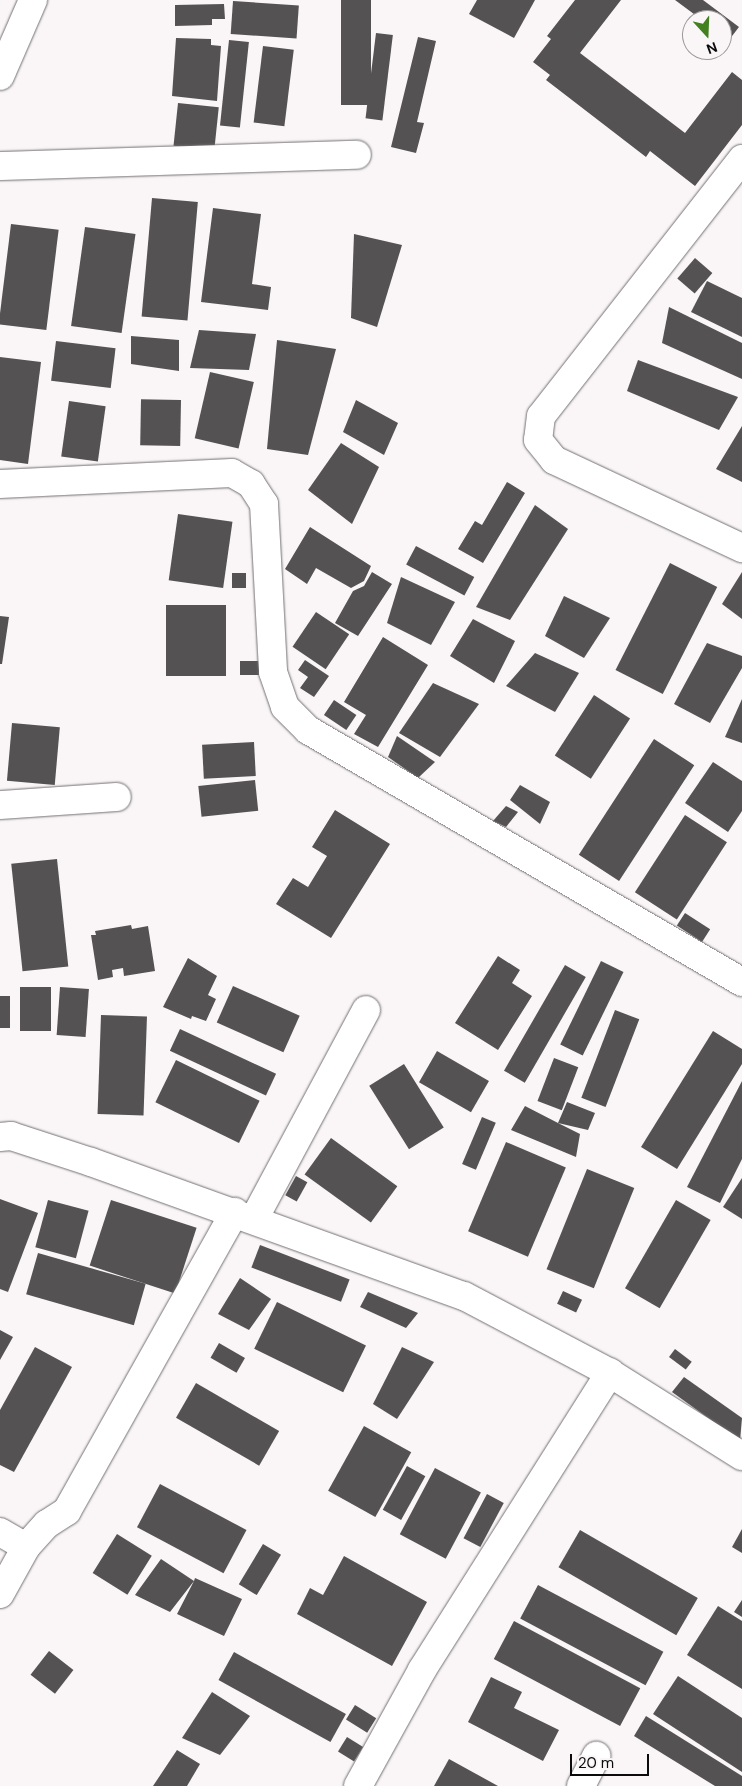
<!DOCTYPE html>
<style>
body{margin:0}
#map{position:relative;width:742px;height:1786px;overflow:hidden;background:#faf6f8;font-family:"DM Sans",sans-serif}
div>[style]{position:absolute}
.building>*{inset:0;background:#555253;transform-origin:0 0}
.roads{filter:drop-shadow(0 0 1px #737071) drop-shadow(0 0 1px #737071)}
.street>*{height:28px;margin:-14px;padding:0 14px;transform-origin:14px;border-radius:14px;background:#fff}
span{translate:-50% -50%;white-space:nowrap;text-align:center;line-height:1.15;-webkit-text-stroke:5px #faf6f8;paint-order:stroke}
.north{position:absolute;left:682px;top:10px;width:50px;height:50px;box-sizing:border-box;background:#faf6f8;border:1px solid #9b989a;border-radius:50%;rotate:160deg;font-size:14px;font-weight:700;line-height:20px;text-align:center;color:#0c0b0c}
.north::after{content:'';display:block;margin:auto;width:18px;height:22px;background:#438120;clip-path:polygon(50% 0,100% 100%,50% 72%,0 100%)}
.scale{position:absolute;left:570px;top:1754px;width:79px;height:22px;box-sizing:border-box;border:2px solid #0c0b0c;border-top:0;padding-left:6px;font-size:15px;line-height:18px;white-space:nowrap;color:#0c0b0c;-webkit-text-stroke:4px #faf6f8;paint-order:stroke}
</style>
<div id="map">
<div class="building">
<div style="left:341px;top:0;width:30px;height:105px"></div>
<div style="clip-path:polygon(477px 0,535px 0,514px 38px,469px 14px)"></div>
<div style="clip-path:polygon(575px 0,621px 0,580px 53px,685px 133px,732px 72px,742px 80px,742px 125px,695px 186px,650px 151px,646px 157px,546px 80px,550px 75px,533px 62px,551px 39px,547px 36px)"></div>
<div style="clip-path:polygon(675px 0,703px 0,739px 27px,729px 40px,722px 35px,722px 20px,702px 20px)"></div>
<div style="left:233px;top:1px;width:66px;height:33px;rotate:4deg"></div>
<div style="clip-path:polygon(224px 4px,225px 19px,212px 19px,212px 25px,175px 26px,175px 5px)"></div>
<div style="left:376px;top:33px;width:17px;height:86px;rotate:7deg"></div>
<div style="clip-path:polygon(418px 37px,436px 41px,417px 122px,424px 123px,416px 153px,391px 147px)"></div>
<div style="clip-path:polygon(176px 38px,211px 39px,211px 45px,221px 46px,217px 101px,172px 96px)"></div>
<div style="left:229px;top:40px;width:20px;height:86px;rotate:6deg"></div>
<div style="left:263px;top:46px;width:31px;height:77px;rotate:7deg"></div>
<div style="left:178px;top:103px;width:41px;height:43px;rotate:6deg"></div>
<div style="left:152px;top:198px;width:46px;height:119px;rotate:5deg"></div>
<div style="clip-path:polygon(213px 208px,261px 214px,252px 284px,271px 287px,268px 310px,201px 302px)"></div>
<div style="left:11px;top:224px;width:48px;height:101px;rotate:7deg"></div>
<div style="left:85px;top:227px;width:51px;height:100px;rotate:8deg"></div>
<div style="clip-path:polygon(354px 234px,402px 245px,377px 327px,351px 318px)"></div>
<div style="left:695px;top:258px;width:23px;height:27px;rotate:41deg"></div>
<div style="clip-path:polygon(707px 281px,742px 298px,742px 337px,691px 312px)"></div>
<div style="clip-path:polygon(669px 307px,742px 343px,742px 379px,662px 343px)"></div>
<div style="clip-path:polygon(199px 330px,256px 334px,249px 370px,190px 368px)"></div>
<div style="clip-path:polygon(131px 336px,179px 340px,179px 371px,131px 364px)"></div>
<div style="clip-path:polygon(277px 340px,336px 349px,308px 455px,267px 449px)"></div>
<div style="left:56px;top:341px;width:60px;height:40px;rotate:7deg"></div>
<div style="clip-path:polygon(0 357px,41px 362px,28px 464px,0 460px)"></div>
<div style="clip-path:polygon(638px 360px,738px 397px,719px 430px,627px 391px)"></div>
<div style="left:210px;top:372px;width:45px;height:68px;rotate:13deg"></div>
<div style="left:181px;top:400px;width:46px;height:40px;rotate:91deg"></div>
<div style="clip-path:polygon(356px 400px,398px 423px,384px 455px,343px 432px)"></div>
<div style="left:69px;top:401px;width:37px;height:56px;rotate:8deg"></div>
<div style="clip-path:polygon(742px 426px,742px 482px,716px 469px)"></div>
<div style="clip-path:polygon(341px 443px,379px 467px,352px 524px,308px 490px)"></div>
<div style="clip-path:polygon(507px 482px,525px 493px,483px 563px,458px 549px,475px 521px,482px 525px)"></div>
<div style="clip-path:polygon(535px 505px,568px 529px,510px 620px,476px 607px)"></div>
<div style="left:178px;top:514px;width:55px;height:67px;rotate:8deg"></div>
<div style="clip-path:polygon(310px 527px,371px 566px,364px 581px,351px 588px,316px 568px,307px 584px,285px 569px)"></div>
<div style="left:416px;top:546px;width:66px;height:21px;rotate:28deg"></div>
<div style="left:670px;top:563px;width:53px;height:120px;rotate:27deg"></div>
<div style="clip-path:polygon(372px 572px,392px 584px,358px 636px,335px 623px,353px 591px,364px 586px)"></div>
<div style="clip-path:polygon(742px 572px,742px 619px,722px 604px)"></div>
<div style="left:232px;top:573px;width:14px;height:15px"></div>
<div style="clip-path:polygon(401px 577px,455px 602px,431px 645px,387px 623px)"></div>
<div style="clip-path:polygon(564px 596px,610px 618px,584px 658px,545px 636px)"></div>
<div style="left:166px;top:605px;width:60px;height:71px"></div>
<div style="left:316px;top:612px;width:40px;height:42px;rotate:34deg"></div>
<div style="clip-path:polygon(0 616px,9px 617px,2px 664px,0 664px)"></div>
<div style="clip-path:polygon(473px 619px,515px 641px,494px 683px,450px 656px)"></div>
<div style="clip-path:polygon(383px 637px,428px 665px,378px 747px,354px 734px,366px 715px,344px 702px)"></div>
<div style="clip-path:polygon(707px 643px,742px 656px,742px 668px,710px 723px,674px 704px)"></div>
<div style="clip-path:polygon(535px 653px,579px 673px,555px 712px,506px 686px)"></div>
<div style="clip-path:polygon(305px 660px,329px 676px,314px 697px,300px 688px,308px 677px,298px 670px)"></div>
<div style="left:240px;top:661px;width:20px;height:14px"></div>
<div style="clip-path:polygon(433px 683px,479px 704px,440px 757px,399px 733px)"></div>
<div style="left:594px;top:695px;width:43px;height:72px;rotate:33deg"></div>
<div style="clip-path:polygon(742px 699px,742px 743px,725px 737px)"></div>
<div style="left:334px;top:700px;width:27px;height:18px;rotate:34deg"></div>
<div style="left:12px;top:723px;width:48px;height:58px;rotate:5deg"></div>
<div style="clip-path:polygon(397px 736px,435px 762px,418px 778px,388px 757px)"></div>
<div style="left:654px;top:739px;width:48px;height:138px;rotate:33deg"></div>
<div style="left:254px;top:742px;width:34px;height:52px;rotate:87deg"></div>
<div style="clip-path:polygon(713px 762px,742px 781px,742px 811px,728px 832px,685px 803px)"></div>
<div style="left:255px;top:780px;width:31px;height:57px;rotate:84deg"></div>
<div style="clip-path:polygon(520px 785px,550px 802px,540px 824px,510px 800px)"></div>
<div style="clip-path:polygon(506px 806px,518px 812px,506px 827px,493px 821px)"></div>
<div style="clip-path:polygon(335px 810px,390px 844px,331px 938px,276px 904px,293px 878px,308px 887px,327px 856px,312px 847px)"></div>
<div style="left:685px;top:815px;width:50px;height:92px;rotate:33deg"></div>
<div style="left:57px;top:859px;width:108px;height:46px;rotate:84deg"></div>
<div style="left:685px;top:913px;width:30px;height:15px;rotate:33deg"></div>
<div style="clip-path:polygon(131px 925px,132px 929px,148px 926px,155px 971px,124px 976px,123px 968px,112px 970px,113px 977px,98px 980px,91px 935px,96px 935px,95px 931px)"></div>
<div style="clip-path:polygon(498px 956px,520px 970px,512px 983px,532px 996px,498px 1050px,455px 1023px)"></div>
<div style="clip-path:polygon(188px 958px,217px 976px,208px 995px,216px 999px,206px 1021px,192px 1016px,191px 1019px,163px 1007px)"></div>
<div style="left:601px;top:961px;width:25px;height:93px;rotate:26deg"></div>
<div style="left:565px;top:965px;width:24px;height:122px;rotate:30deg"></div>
<div style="left:233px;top:986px;width:73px;height:40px;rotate:24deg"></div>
<div style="left:20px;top:987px;width:31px;height:44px"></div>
<div style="left:60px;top:987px;width:29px;height:48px;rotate:4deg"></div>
<div style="left:0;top:996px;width:10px;height:32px"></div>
<div style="left:615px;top:1010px;width:26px;height:94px;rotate:21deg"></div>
<div style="left:101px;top:1015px;width:46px;height:99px;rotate:2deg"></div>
<div style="left:180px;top:1029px;width:106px;height:24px;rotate:25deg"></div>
<div style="clip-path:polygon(713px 1031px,742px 1049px,742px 1064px,677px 1169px,641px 1147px)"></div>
<div style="left:437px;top:1051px;width:60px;height:36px;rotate:30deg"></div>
<div style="left:554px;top:1058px;width:26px;height:46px;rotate:21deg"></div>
<div style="left:176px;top:1060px;width:93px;height:47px;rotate:26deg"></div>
<div style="left:404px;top:1064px;width:75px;height:41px;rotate:58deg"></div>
<div style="clip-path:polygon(742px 1081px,742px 1159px,720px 1203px,687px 1187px)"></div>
<div style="clip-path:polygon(567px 1102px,595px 1113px,588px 1130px,558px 1123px,580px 1134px,576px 1157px,511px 1130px,525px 1106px,558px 1123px)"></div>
<div style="left:482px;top:1117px;width:15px;height:51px;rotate:23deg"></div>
<div style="left:331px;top:1138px;width:82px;height:45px;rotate:36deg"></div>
<div style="left:506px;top:1142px;width:65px;height:97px;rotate:23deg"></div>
<div style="left:587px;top:1169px;width:51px;height:108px;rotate:22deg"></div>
<div style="left:296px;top:1176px;width:13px;height:22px;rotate:29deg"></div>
<div style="clip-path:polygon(742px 1178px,742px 1219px,723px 1207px)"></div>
<div style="clip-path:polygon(0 1199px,38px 1213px,8px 1292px,0 1289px)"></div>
<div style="left:48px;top:1200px;width:42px;height:49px;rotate:15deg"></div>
<div style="left:111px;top:1200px;width:90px;height:69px;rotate:18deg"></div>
<div style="left:676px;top:1200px;width:40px;height:102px;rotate:30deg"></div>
<div style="left:260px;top:1245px;width:96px;height:24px;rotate:21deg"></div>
<div style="left:38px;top:1253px;width:112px;height:43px;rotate:16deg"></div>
<div style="clip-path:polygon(240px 1278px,271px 1299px,249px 1330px,218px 1314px)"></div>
<div style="left:563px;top:1291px;width:21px;height:14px;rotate:25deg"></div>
<div style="clip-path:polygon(368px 1292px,418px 1313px,406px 1328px,360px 1307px)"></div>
<div style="left:277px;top:1302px;width:99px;height:52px;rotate:26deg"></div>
<div style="clip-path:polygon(0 1330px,13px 1337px,0 1360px)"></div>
<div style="left:219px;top:1343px;width:30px;height:17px;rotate:30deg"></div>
<div style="clip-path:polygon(35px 1347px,72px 1367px,14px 1472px,0 1465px,0 1410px)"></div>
<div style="clip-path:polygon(402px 1347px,434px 1362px,397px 1419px,373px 1404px)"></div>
<div style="left:675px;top:1349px;width:21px;height:10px;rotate:37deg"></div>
<div style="clip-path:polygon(684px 1377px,742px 1418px,740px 1441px,672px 1392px)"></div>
<div style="left:196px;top:1383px;width:96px;height:40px;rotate:30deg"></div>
<div style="left:364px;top:1426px;width:54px;height:74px;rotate:29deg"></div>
<div style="left:407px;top:1466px;width:21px;height:50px;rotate:29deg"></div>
<div style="left:435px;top:1468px;width:52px;height:75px;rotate:28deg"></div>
<div style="left:160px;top:1484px;width:98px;height:49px;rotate:28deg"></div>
<div style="left:487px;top:1494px;width:19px;height:50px;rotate:28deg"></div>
<div style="clip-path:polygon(742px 1529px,742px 1553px,732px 1547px)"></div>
<div style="left:580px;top:1530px;width:136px;height:43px;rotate:30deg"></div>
<div style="left:117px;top:1534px;width:41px;height:46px;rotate:32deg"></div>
<div style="left:263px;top:1544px;width:21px;height:47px;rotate:31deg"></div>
<div style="clip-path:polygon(344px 1556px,427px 1602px,392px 1666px,297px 1614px,310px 1588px,323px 1595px)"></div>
<div style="clip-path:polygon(161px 1559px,194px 1581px,195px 1578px,242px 1599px,224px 1636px,177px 1614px,194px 1581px,170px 1612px,135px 1595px)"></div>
<div style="left:538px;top:1585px;width:142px;height:38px;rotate:28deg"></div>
<div style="clip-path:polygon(742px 1600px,742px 1617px,734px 1612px)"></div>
<div style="clip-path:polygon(718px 1606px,742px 1621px,742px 1689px,687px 1655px)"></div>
<div style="left:514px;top:1621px;width:143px;height:43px;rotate:28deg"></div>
<div style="left:49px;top:1651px;width:31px;height:30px;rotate:38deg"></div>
<div style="left:234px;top:1652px;width:128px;height:32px;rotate:29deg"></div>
<div style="clip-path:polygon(678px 1676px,742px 1718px,742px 1772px,653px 1714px)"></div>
<div style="clip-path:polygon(491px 1677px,522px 1692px,514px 1708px,559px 1730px,543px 1761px,468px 1722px)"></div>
<div style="clip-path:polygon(212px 1692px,250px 1716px,220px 1755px,182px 1738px)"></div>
<div style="left:355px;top:1705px;width:25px;height:17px;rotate:32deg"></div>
<div style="clip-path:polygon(646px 1716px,742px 1776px,742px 1786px,715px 1786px,634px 1736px)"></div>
<div style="left:347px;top:1737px;width:19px;height:17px;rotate:32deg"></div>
<div style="clip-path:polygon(177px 1750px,200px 1764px,187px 1786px,153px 1786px)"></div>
<div style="clip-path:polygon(449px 1759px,498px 1786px,434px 1786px)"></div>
</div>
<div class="roads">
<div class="street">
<div style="left:0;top:76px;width:83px;rotate:-66.5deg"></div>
<div style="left:742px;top:159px;width:326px;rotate:128deg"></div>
<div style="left:541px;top:416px;width:24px;rotate:97deg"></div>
<div style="left:538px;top:440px;width:26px;rotate:51deg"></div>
<div style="left:554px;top:460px;width:208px;rotate:25.1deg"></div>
<div style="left:0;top:166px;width:357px;rotate:-1.8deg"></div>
<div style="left:0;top:484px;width:232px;rotate:-2.7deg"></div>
<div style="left:232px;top:473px;width:22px;rotate:30deg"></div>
<div style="left:251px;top:484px;width:24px;rotate:57deg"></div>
<div style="left:264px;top:504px;width:168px;rotate:86.9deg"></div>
<div style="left:273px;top:672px;width:37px;rotate:71deg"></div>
<div style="left:285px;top:707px;width:33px;rotate:45deg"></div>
<div style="left:308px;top:730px;width:502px;rotate:30.14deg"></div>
<div style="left:0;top:805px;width:117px;rotate:-3.9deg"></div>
<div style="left:0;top:1137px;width:11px;rotate:-5deg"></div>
<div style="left:11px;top:1136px;width:84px;rotate:18deg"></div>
<div style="left:91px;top:1162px;width:396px;rotate:19.8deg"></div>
<div style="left:464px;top:1296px;width:165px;rotate:27.8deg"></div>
<div style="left:610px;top:1373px;width:156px;rotate:32.2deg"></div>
<div style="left:254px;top:1219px;width:237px;rotate:-61.8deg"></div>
<div style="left:0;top:1532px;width:30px;rotate:30deg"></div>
<div style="left:0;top:1594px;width:54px;rotate:-61deg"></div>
<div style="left:26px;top:1547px;width:31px;rotate:-48deg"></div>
<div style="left:47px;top:1524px;width:24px;rotate:-33deg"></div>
<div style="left:67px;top:1511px;width:343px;rotate:-60.7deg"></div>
<div style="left:358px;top:1786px;width:132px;rotate:-61.1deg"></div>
<div style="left:422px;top:1670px;width:352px;rotate:-57.7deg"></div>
<div style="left:581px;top:1786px;width:34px;rotate:-63deg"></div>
</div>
</div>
<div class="north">N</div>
<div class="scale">20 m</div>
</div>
